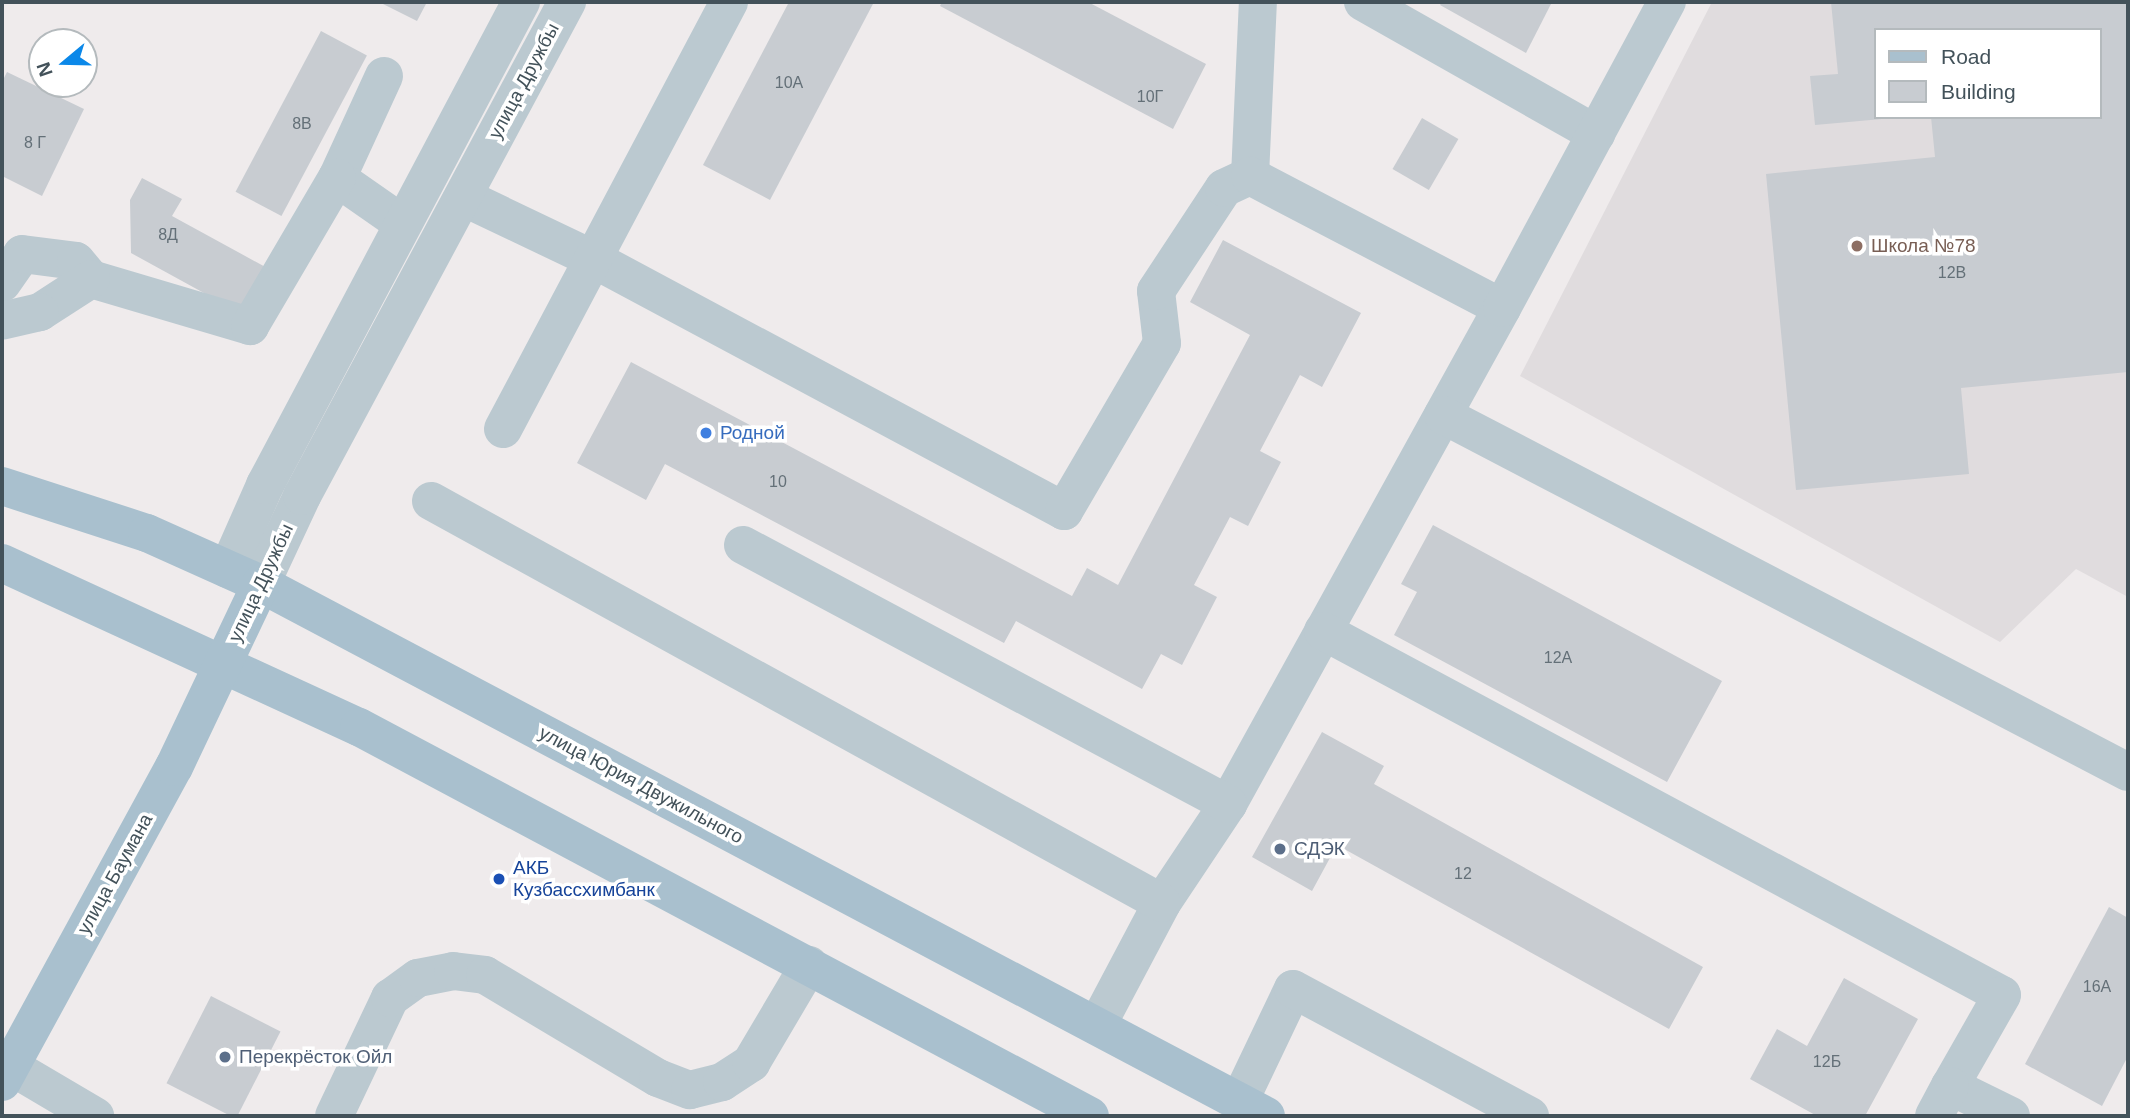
<!DOCTYPE html>
<meta charset="utf-8">
<style>
body{margin:0}
#map{position:relative;width:2130px;height:1118px;overflow:hidden;background:#efebec;font-family:Helvetica,sans-serif}
div>[style]{position:absolute}
.education>*{inset:0;background:#e0dcde}
.building>*{inset:0;background:#c8ccd1;transform-origin:0 0}
.minor>*{height:38px;margin:-19px;padding:0 19px;transform-origin:19px;border-radius:19px;background:#bbc9d0}
.major>*{height:38px;margin:-19px;padding:0 19px;transform-origin:19px;border-radius:19px;background:#a9c0ce}
.dots>*{width:19px;height:19px;translate:-50% -50%;box-sizing:border-box;border:4px solid #fff;border-radius:50%}
span{translate:-50% -50%;white-space:nowrap;text-align:center;line-height:1.15;-webkit-text-stroke:7px #fff;paint-order:stroke}
.number-label{font-size:16px;color:#647078}
.number-label span{-webkit-text-stroke-width:0}
.street-label{font-size:19px;color:#43525a}
.education-label{font-size:19px;color:#785e54}
.left{translate:0 -50%;text-align:left}
.shop-label{font-size:19px;color:#366cbe}
.service-label{font-size:19px;color:#4e5e75}
.transit-label{font-size:19px;color:#164399}
.frame{position:absolute;inset:0;border:4px solid #43525a;pointer-events:none}
.legend{position:absolute;left:1874px;top:28px;width:228px;height:91px;box-sizing:border-box;background:#fff;border:2px solid #b4babd;margin:0;padding:9px 12px;list-style:none;font-size:21px;color:#43525a}
.legend li{display:flex;align-items:center;gap:14px;height:35px}
.legend b{width:35px;border:2px solid #b4babd}
.north{position:absolute;left:28px;top:28px;width:70px;height:70px;box-sizing:border-box;background:#fff;border:2px solid #b4babd;border-radius:50%;rotate:251deg;font-size:19px;font-weight:700;line-height:28px;text-align:center;color:#43525a}
.north::after{content:'';display:block;margin:auto;width:24px;height:32px;background:#0b88e9;clip-path:polygon(50% 0,100% 100%,50% 72%,0 100%)}
</style>
<div id="map">
<div class="education">
<div style="clip-path:polygon(evenodd,1712px 2px,2128px 2px,2128px 597px,2076px 569px,2000px 642px,1520px 376px,1712px 2px,1876px 30px,2100px 30px,2100px 117px,1876px 117px,1876px 30px)"></div>
</div>
<div class="building">
<div style="clip-path:polygon(379px 2px,427px 2px,417px 21px)"></div>
<div style="clip-path:polygon(789px 2px,874px 2px,770px 200px,703px 165px)"></div>
<div style="clip-path:polygon(942px 2px,1088px 2px,1206px 64px,1173px 129px,940px 6px)"></div>
<div style="clip-path:polygon(1442px 2px,1552px 2px,1526px 53px,1440px 5px)"></div>
<div style="clip-path:polygon(1831px 2px,2128px 2px,2128px 372px,1961px 388px,1969px 474px,1796px 490px,1766px 174px,1935px 157px,1931px 117px,2100px 117px,2100px 30px,1876px 30px,1876px 117px,1882px 119px,1815px 125px,1810px 76px,1838px 74px)"></div>
<div style="left:321px;top:31px;width:52px;height:182px;rotate:28deg"></div>
<div style="clip-path:polygon(7px 72px,84px 109px,42px 196px,2px 176px,2px 82px)"></div>
<div style="left:1422px;top:118px;width:42px;height:59px;rotate:30deg"></div>
<div style="clip-path:polygon(142px 178px,182px 199px,172px 216px,269px 269px,244px 315px,131px 253px,130px 200px)"></div>
<div style="clip-path:polygon(1223px 240px,1361px 313px,1322px 387px,1300px 375px,1260px 451px,1281px 462px,1248px 526px,1230px 517px,1194px 585px,1217px 597px,1182px 665px,1161px 654px,1142px 689px,1016px 621px,1004px 643px,665px 464px,646px 500px,577px 463px,631px 362px,1072px 596px,1087px 568px,1118px 585px,1250px 335px,1190px 302px)"></div>
<div style="clip-path:polygon(1433px 525px,1722px 681px,1667px 782px,1394px 635px,1417px 592px,1401px 584px)"></div>
<div style="clip-path:polygon(1322px 732px,1384px 766px,1374px 784px,1703px 967px,1669px 1029px,1337px 845px,1312px 891px,1252px 857px)"></div>
<div style="clip-path:polygon(2109px 907px,2128px 918px,2128px 1056px,2102px 1106px,2025px 1064px)"></div>
<div style="clip-path:polygon(1844px 978px,1918px 1019px,1865px 1116px,1817px 1116px,1750px 1079px,1777px 1029px,1807px 1046px)"></div>
<div style="left:211px;top:996px;width:78px;height:98px;rotate:27deg"></div>
</div>
<div class="minor">
<div style="left:1363px;top:2px;width:268px;rotate:29.5deg"></div>
<div style="left:384px;top:76px;width:112px;rotate:114.7deg"></div>
<div style="left:337px;top:178px;width:80px;rotate:34.9deg"></div>
<div style="left:1250px;top:176px;width:174px;rotate:-87.4deg"></div>
<div style="left:463px;top:197px;width:146px;rotate:25.5deg"></div>
<div style="left:595px;top:260px;width:532px;rotate:28.15deg"></div>
<div style="left:1064px;top:511px;width:194px;rotate:-59.7deg"></div>
<div style="left:1162px;top:343px;width:52px;rotate:-96.6deg"></div>
<div style="left:1156px;top:291px;width:123px;rotate:-56.6deg"></div>
<div style="left:1224px;top:188px;width:29px;rotate:-25deg"></div>
<div style="left:1250px;top:176px;width:284px;rotate:27.6deg"></div>
<div style="left:1502px;top:308px;width:567px;rotate:118.92deg"></div>
<div style="left:1228px;top:804px;width:119px;rotate:123.7deg"></div>
<div style="left:1162px;top:903px;width:139px;rotate:117.9deg"></div>
<div style="left:91px;top:279px;width:166px;rotate:16.5deg"></div>
<div style="left:250px;top:326px;width:172px;rotate:-59.6deg"></div>
<div style="left:2px;top:283px;width:35px;rotate:-55deg"></div>
<div style="left:22px;top:254px;width:54px;rotate:7.4deg"></div>
<div style="left:76px;top:261px;width:23px;rotate:50deg"></div>
<div style="left:91px;top:279px;width:61px;rotate:147.1deg"></div>
<div style="left:40px;top:312px;width:39px;rotate:167deg"></div>
<div style="left:1502px;top:308px;width:348px;rotate:-61.7deg"></div>
<div style="left:1443px;top:415px;width:772px;rotate:27.53deg"></div>
<div style="left:503px;top:429px;width:483px;rotate:-62.1deg"></div>
<div style="left:431px;top:501px;width:834px;rotate:28.81deg"></div>
<div style="left:743px;top:545px;width:550px;rotate:28.1deg"></div>
<div style="left:228px;top:569px;width:92px;rotate:-66.2deg"></div>
<div style="left:265px;top:485px;width:547px;rotate:-62.08deg"></div>
<div style="left:261px;top:584px;width:97px;rotate:-65deg"></div>
<div style="left:302px;top:496px;width:561px;rotate:-61.79deg"></div>
<div style="left:1323px;top:631px;width:770px;rotate:28.19deg"></div>
<div style="left:2002px;top:995px;width:105px;rotate:119.7deg"></div>
<div style="left:1950px;top:1086px;width:68px;rotate:26.2deg"></div>
<div style="left:10px;top:1066px;width:99px;rotate:30.5deg"></div>
<div style="left:1239px;top:1102px;width:125px;rotate:-64.5deg"></div>
<div style="left:1293px;top:989px;width:269px;rotate:28.2deg"></div>
<div style="left:334px;top:1116px;width:131px;rotate:-64.6deg"></div>
<div style="left:390px;top:998px;width:34px;rotate:-36deg"></div>
<div style="left:418px;top:978px;width:36px;rotate:-11deg"></div>
<div style="left:453px;top:971px;width:32px;rotate:7deg"></div>
<div style="left:485px;top:975px;width:201px;rotate:30.8deg"></div>
<div style="left:658px;top:1078px;width:34px;rotate:21deg"></div>
<div style="left:690px;top:1090px;width:33px;rotate:-14deg"></div>
<div style="left:722px;top:1082px;width:35px;rotate:-33deg"></div>
<div style="left:751px;top:1063px;width:114px;rotate:-59.4deg"></div>
<div style="left:1934px;top:1116px;width:34px;rotate:-62deg"></div>
</div>
<div class="major">
<div style="left:2px;top:486px;width:152px;rotate:18deg"></div>
<div style="left:147px;top:533px;width:125px;rotate:24.1deg"></div>
<div style="left:261px;top:584px;width:1137px;rotate:27.89deg"></div>
<div style="left:2px;top:563px;width:393px;rotate:24.7deg"></div>
<div style="left:359px;top:727px;width:828px;rotate:28.02deg"></div>
<div style="left:2px;top:1082px;width:359px;rotate:-61.4deg"></div>
<div style="left:174px;top:767px;width:203px;rotate:-64.6deg"></div>
</div>
<div class="dots">
<div style="left:1857px;top:246px;background:#8d6e63"></div>
<div style="left:706px;top:433px;background:#3f7fe0"></div>
<div style="left:1280px;top:849px;background:#5c6f8a"></div>
<div style="left:499px;top:879px;background:#1a4fb4"></div>
<div style="left:225px;top:1057px;background:#5c6f8a"></div>
</div>
<div class="number-label">
<span style="left:789px;top:83px">10А</span>
<span style="left:1150px;top:97px">10Г</span>
<span style="left:302px;top:124px">8В</span>
<span style="left:35px;top:143px">8 Г</span>
<span style="left:168px;top:235px">8Д</span>
<span style="left:1952px;top:273px">12В</span>
<span style="left:778px;top:482px">10</span>
<span style="left:1558px;top:658px">12А</span>
<span style="left:1463px;top:874px">12</span>
<span style="left:2097px;top:987px">16А</span>
<span style="left:1827px;top:1062px">12Б</span>
</div>
<div class="street-label">
<span style="left:524px;top:81px;rotate:-62deg">улица Дружбы</span>
<span style="left:261px;top:583px;rotate:-65deg">улица Дружбы</span>
<span style="left:641px;top:785px;rotate:28deg">улица Юрия Двужильного</span>
<span style="left:115px;top:874px;rotate:-61deg">улица Баумана</span>
</div>
<div class="education-label">
<span class="left" style="left:1871px;top:246px">Школа №78</span>
</div>
<div class="shop-label">
<span class="left" style="left:720px;top:433px">Родной</span>
</div>
<div class="service-label">
<span class="left" style="left:1294px;top:849px">СДЭК</span>
<span class="left" style="left:239px;top:1057px">Перекрёсток Ойл</span>
</div>
<div class="transit-label">
<span class="left" style="left:513px;top:879px">АКБ<br>Кузбассхимбанк</span>
</div>
<div class="frame"></div>
<ul class="legend">
<li><b style="height:9px;background:#a9c0ce"></b>Road</li>
<li><b style="height:19px;background:#c8ccd1"></b>Building</li>
</ul>
<div class="north">N</div>
</div>
